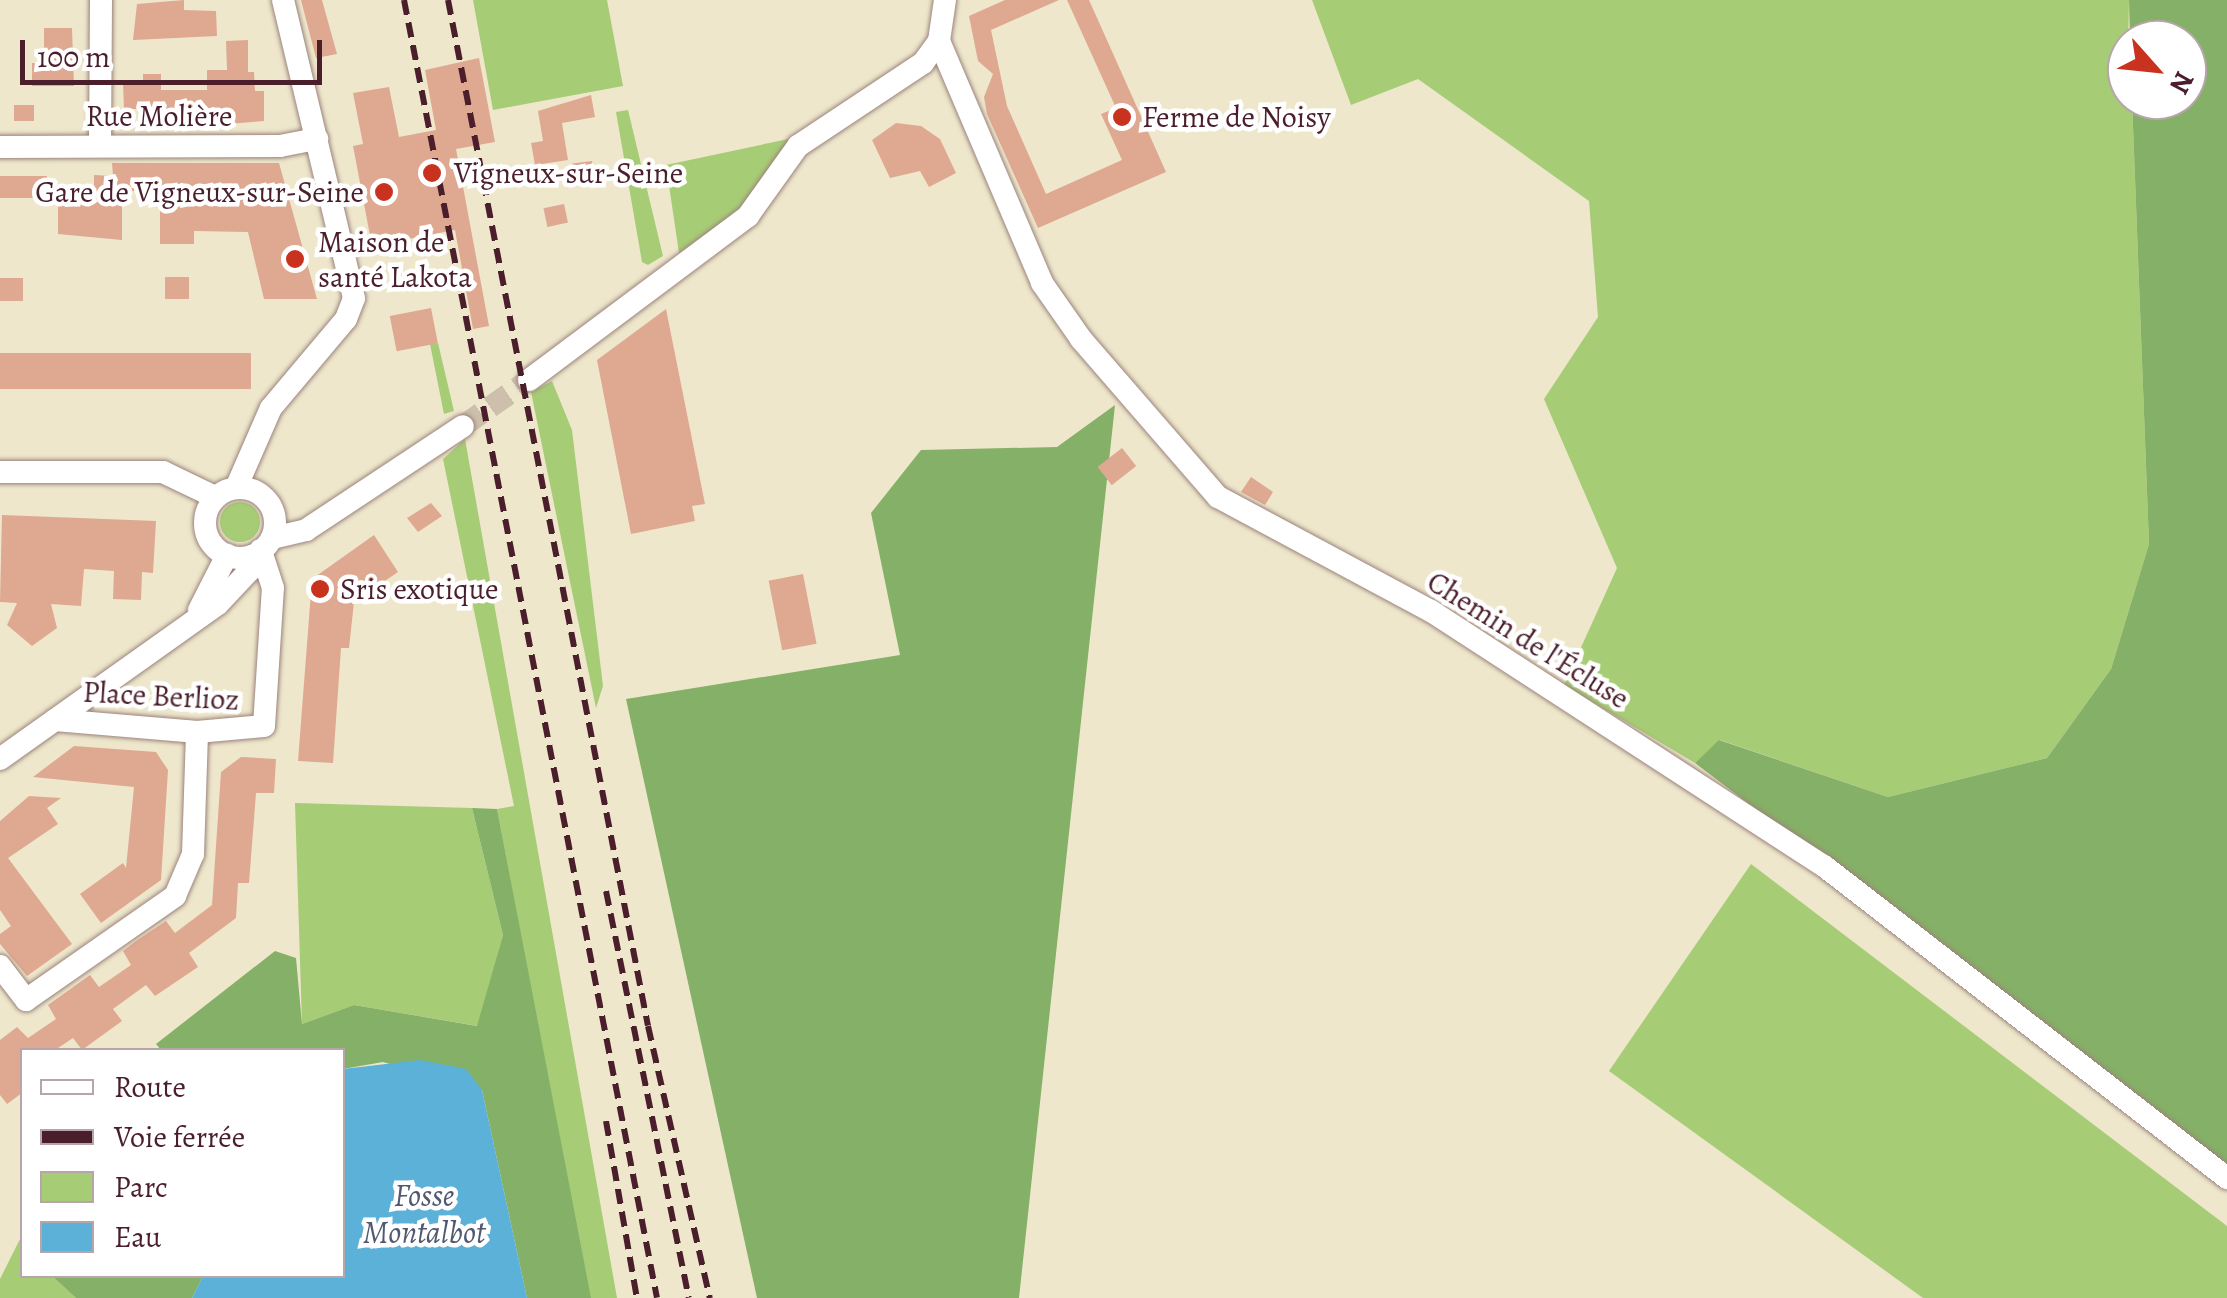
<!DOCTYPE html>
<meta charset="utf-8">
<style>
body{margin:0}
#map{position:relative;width:2227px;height:1298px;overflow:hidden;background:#eee7cc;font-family:Alegreya,serif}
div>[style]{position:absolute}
.green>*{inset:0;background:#a7cc76}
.round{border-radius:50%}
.forest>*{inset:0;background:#85b067}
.water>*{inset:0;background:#5bb1d7}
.building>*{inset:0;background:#dfa891;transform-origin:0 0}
.minor-tunnel>*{height:22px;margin-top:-11px;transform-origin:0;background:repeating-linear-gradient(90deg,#cdbfac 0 22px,transparent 0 33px)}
.roads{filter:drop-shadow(0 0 2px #9c837c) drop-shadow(0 0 2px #9c837c)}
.minor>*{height:22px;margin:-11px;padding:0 11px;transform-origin:11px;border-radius:11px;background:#fff}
.minor>.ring{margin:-11px;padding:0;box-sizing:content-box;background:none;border:22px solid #fff;border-radius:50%}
.rail>*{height:6px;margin-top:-3px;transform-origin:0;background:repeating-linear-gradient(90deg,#4a1f2b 0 15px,transparent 0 23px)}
.dots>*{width:28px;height:28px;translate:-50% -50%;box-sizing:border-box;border:5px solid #fff;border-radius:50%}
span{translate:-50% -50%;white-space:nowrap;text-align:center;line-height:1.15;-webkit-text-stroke:9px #fff;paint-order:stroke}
.street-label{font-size:30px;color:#4a1f2b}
.poi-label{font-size:30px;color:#4a1f2b}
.left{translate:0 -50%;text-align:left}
.right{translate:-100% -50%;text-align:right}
.water-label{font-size:32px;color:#515970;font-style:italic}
.legend{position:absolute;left:20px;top:1048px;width:325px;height:230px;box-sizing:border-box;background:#fff;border:2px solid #b7a5aa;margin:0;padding:12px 18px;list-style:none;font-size:30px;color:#4a1f2b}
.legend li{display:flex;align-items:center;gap:20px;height:50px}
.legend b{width:50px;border:2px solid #b7a5aa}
.north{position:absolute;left:2107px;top:20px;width:100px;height:100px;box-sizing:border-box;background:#fff;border:2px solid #b7a5aa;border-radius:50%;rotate:117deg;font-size:28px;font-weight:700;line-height:40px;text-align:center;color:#4a1f2b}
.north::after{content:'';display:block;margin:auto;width:35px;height:45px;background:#c8321e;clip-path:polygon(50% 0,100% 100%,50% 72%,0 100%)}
.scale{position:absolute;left:20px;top:40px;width:302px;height:45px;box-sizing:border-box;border:5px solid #4a1f2b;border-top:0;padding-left:12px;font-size:30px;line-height:35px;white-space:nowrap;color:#4a1f2b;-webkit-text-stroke:8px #fff;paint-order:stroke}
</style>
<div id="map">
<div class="green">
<div style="clip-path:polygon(473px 0,607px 0,623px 86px,493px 110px)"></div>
<div style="clip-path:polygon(1312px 0,2129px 0,2127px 100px,2132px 100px,2149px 544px,2111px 669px,2047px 758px,1888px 797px,1720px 740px,1695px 763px,1564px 685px,1617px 568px,1544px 399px,1598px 317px,1589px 201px,1418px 79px,1351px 105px)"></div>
<div style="clip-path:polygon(628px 110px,663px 256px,648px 265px,642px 262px,616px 112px)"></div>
<div style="clip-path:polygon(793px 138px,744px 207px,679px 253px,666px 165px)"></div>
<div style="clip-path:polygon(438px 343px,454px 411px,444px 414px,430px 344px)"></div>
<div style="clip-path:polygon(552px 381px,572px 430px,603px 686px,596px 708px,531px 392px)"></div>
<div style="clip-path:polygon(465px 439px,617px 1298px,588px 1298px,497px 809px,514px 806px,443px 459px)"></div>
<div class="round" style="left:220px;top:502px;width:40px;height:40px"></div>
<div style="clip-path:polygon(295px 803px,472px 808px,503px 935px,478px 1026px,354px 1005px,302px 1024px)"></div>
<div style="clip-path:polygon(1751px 864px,2227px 1226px,2227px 1298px,1923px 1298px,1609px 1071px)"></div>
<div style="clip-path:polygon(22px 1235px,22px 1276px,52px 1276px,76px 1298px,0 1298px,0 1279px)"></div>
</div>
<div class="forest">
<div style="clip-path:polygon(2129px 0,2227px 0,2227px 1166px,1695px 763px,1719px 740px,1888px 797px,2047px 758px,2111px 669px,2149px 544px,2132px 100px,2187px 100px,2187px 40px,2130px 40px)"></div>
<div style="clip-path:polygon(1115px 405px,1019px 1298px,757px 1298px,626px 699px,900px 655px,871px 513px,921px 450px,1057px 447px)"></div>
<div style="clip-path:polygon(472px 808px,497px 809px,591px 1298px,527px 1298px,482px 1090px,383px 1062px,343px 1069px,342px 1050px,161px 1050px,156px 1044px,275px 951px,296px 958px,302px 1024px,354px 1005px,477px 1026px,503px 935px)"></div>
<div style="clip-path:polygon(52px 1276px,203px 1276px,192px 1298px,76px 1298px)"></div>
</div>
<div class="water">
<div style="clip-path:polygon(420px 1060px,466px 1069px,482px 1090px,527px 1298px,192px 1298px,203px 1276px,342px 1276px,343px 1069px)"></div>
</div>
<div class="building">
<div style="clip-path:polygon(184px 0,184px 10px,216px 11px,217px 36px,133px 40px,137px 4px)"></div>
<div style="clip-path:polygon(301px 0,322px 0,337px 54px,316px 58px)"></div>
<div style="clip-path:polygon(1005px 0,1059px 0,991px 30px,1007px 106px,1046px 194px,1122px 160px,1101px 114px,1116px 108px,1067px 0,1089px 0,1166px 172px,1038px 228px,987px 114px,984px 97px,993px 74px,978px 61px,969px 16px)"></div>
<div style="clip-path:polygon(44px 28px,72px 28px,74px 86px,32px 86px,32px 63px,44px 63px)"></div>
<div style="clip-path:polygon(248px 40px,248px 72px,254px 72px,255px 91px,264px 91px,264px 121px,162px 129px,161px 109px,124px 109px,123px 83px,143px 83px,143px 74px,161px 74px,161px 90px,207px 90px,207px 70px,227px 70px,226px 41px)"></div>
<div style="clip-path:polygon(479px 58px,495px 142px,456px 149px,489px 326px,473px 329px,455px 230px,372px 246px,353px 146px,363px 144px,353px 93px,389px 87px,399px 137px,436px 130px,425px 70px)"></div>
<div style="clip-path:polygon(591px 95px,595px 117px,562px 123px,568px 160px,535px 165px,531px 143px,543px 141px,538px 111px)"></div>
<div style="left:14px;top:105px;width:20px;height:16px"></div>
<div style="clip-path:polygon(896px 123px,921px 126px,940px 139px,956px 173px,929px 187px,920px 171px,890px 178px,872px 140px)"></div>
<div style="left:592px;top:161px;width:16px;height:20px;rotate:83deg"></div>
<div style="clip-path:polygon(112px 163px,279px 163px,317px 299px,264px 299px,248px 232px,194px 231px,194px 244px,160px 244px,160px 191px,129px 191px,129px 202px,122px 202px,122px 240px,58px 234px,58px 200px,94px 200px,94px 175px,113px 176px)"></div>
<div style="left:0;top:176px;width:47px;height:22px"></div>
<div style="left:564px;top:204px;width:19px;height:21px;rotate:78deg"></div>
<div style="left:165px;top:277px;width:24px;height:22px"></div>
<div style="left:0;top:278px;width:23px;height:23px"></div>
<div style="left:431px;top:308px;width:36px;height:42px;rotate:79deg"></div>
<div style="clip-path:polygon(666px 309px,705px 504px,692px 506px,695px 521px,631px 534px,597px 360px)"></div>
<div style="left:251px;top:353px;width:36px;height:251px;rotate:90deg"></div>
<div style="left:1122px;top:448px;width:23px;height:31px;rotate:52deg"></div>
<div style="clip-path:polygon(1251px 477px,1273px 492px,1265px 505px,1241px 492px)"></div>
<div style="clip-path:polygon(431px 503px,442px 516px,418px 532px,407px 518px)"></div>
<div style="clip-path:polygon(2px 515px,156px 521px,153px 573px,142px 572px,141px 600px,113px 599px,114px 571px,84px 569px,81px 606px,51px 604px,57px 628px,32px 646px,7px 625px,17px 603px,0 602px)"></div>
<div style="clip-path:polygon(374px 535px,398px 572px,354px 602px,349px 648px,341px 648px,333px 763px,298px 761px,312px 579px)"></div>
<div style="left:803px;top:574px;width:71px;height:35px;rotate:79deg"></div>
<div style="clip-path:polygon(74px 746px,156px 752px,168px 770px,161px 880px,101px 923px,80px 894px,123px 863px,126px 868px,134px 787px,33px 777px)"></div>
<div style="clip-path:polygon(241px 757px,276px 759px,274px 793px,256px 793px,249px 883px,238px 883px,236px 918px,189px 953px,198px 967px,155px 996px,146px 985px,113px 1009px,122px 1021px,82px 1050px,73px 1038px,55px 1050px,22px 1050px,22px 1093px,7px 1104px,0 1095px,0 1040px,17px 1027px,28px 1038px,56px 1019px,48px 1005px,90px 975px,99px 987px,131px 965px,123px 951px,136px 941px,166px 921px,175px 933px,212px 905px,221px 772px)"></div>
<div style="clip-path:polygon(29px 796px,61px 798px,47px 808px,58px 824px,8px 858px,72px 944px,27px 976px,0 944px,0 934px,11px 926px,0 910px,0 821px)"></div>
</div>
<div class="minor-tunnel">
<div style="left:463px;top:426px;width:80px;rotate:-34.9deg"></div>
</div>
<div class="roads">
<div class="minor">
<div style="left:939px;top:41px;width:263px;rotate:66.9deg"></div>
<div style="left:1042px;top:283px;width:68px;rotate:55.1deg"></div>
<div style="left:1081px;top:339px;width:209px;rotate:49.1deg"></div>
<div style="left:1218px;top:497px;width:242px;rotate:28.2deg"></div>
<div style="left:1431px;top:611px;width:468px;rotate:33deg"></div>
<div style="left:1824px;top:866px;width:510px;rotate:37.75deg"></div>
<div style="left:100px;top:145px;width:145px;rotate:-89.6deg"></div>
<div style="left:0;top:147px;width:280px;rotate:-0.2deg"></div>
<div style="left:280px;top:146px;width:38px;rotate:-11deg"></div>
<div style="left:529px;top:380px;width:274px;rotate:-36.8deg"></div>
<div style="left:748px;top:216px;width:86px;rotate:-54.5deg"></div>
<div style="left:798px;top:146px;width:150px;rotate:-33.6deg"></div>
<div style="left:923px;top:63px;width:27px;rotate:-54deg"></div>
<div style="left:939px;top:41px;width:41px;rotate:-81.7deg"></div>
<div style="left:0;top:472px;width:163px"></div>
<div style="left:163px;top:472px;width:58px;rotate:25.7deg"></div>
<div style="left:236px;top:488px;width:87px;rotate:-66.4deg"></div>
<div style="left:271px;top:408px;width:116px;rotate:-49.9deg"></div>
<div style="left:346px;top:319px;width:22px;rotate:-69deg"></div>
<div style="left:354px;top:298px;width:306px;rotate:-103.4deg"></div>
<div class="ring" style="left:205px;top:488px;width:48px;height:48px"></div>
<div style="left:272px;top:538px;width:35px;rotate:-13deg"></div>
<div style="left:306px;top:530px;width:188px;rotate:-33.5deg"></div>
<div style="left:199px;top:610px;width:62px;rotate:-63deg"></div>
<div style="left:55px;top:720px;width:143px;rotate:4.8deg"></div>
<div style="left:197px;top:732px;width:67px;rotate:-5.1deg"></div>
<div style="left:264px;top:726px;width:138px;rotate:-86.3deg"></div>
<div style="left:273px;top:588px;width:40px;rotate:-108deg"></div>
<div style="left:0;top:759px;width:267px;rotate:-35.4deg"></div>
<div style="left:218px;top:604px;width:45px;rotate:-46.8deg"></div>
<div style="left:249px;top:571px;width:16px;rotate:-76deg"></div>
<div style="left:0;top:966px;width:43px;rotate:52.6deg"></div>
<div style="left:26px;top:1000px;width:182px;rotate:-34.9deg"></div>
<div style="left:175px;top:896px;width:46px;rotate:-66.8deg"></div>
<div style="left:193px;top:854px;width:122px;rotate:-88.1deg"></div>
</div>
</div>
<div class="rail">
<div style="left:404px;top:0;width:1322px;rotate:78.97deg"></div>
<div style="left:448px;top:0;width:1045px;rotate:78.97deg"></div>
<div style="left:648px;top:1026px;width:279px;rotate:77.2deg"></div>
<div style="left:606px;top:891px;width:415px;rotate:78.5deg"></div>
<div style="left:606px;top:1121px;width:180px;rotate:80.1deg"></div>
</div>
<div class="dots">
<div style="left:1122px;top:117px;background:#c8321e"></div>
<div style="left:432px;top:173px;background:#c8321e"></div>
<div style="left:384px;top:192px;background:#c8321e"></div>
<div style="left:295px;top:259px;background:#c8321e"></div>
<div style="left:320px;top:589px;background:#c8321e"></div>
</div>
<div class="street-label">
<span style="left:159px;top:116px">Rue Molière</span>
<span style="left:1528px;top:640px;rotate:32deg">Chemin de l'Écluse</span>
<span style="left:161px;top:696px;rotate:3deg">Place Berlioz</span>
</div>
<div class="poi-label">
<span class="left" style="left:1142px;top:117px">Ferme de Noisy</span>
<span class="left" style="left:454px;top:173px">Vigneux-sur-Seine</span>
<span class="right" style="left:364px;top:192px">Gare de Vigneux-sur-Seine</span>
<span class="left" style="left:318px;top:259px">Maison de<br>santé Lakota</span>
<span class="left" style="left:340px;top:589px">Sris exotique</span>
</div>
<div class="water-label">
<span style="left:424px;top:1214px">Fosse<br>Montalbot</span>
</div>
<ul class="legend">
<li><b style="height:12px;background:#fff"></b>Route</li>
<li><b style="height:12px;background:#4a1f2b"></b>Voie ferrée</li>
<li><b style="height:28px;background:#a7cc76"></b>Parc</li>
<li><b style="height:28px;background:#5bb1d7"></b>Eau</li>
</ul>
<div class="north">N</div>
<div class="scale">100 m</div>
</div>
